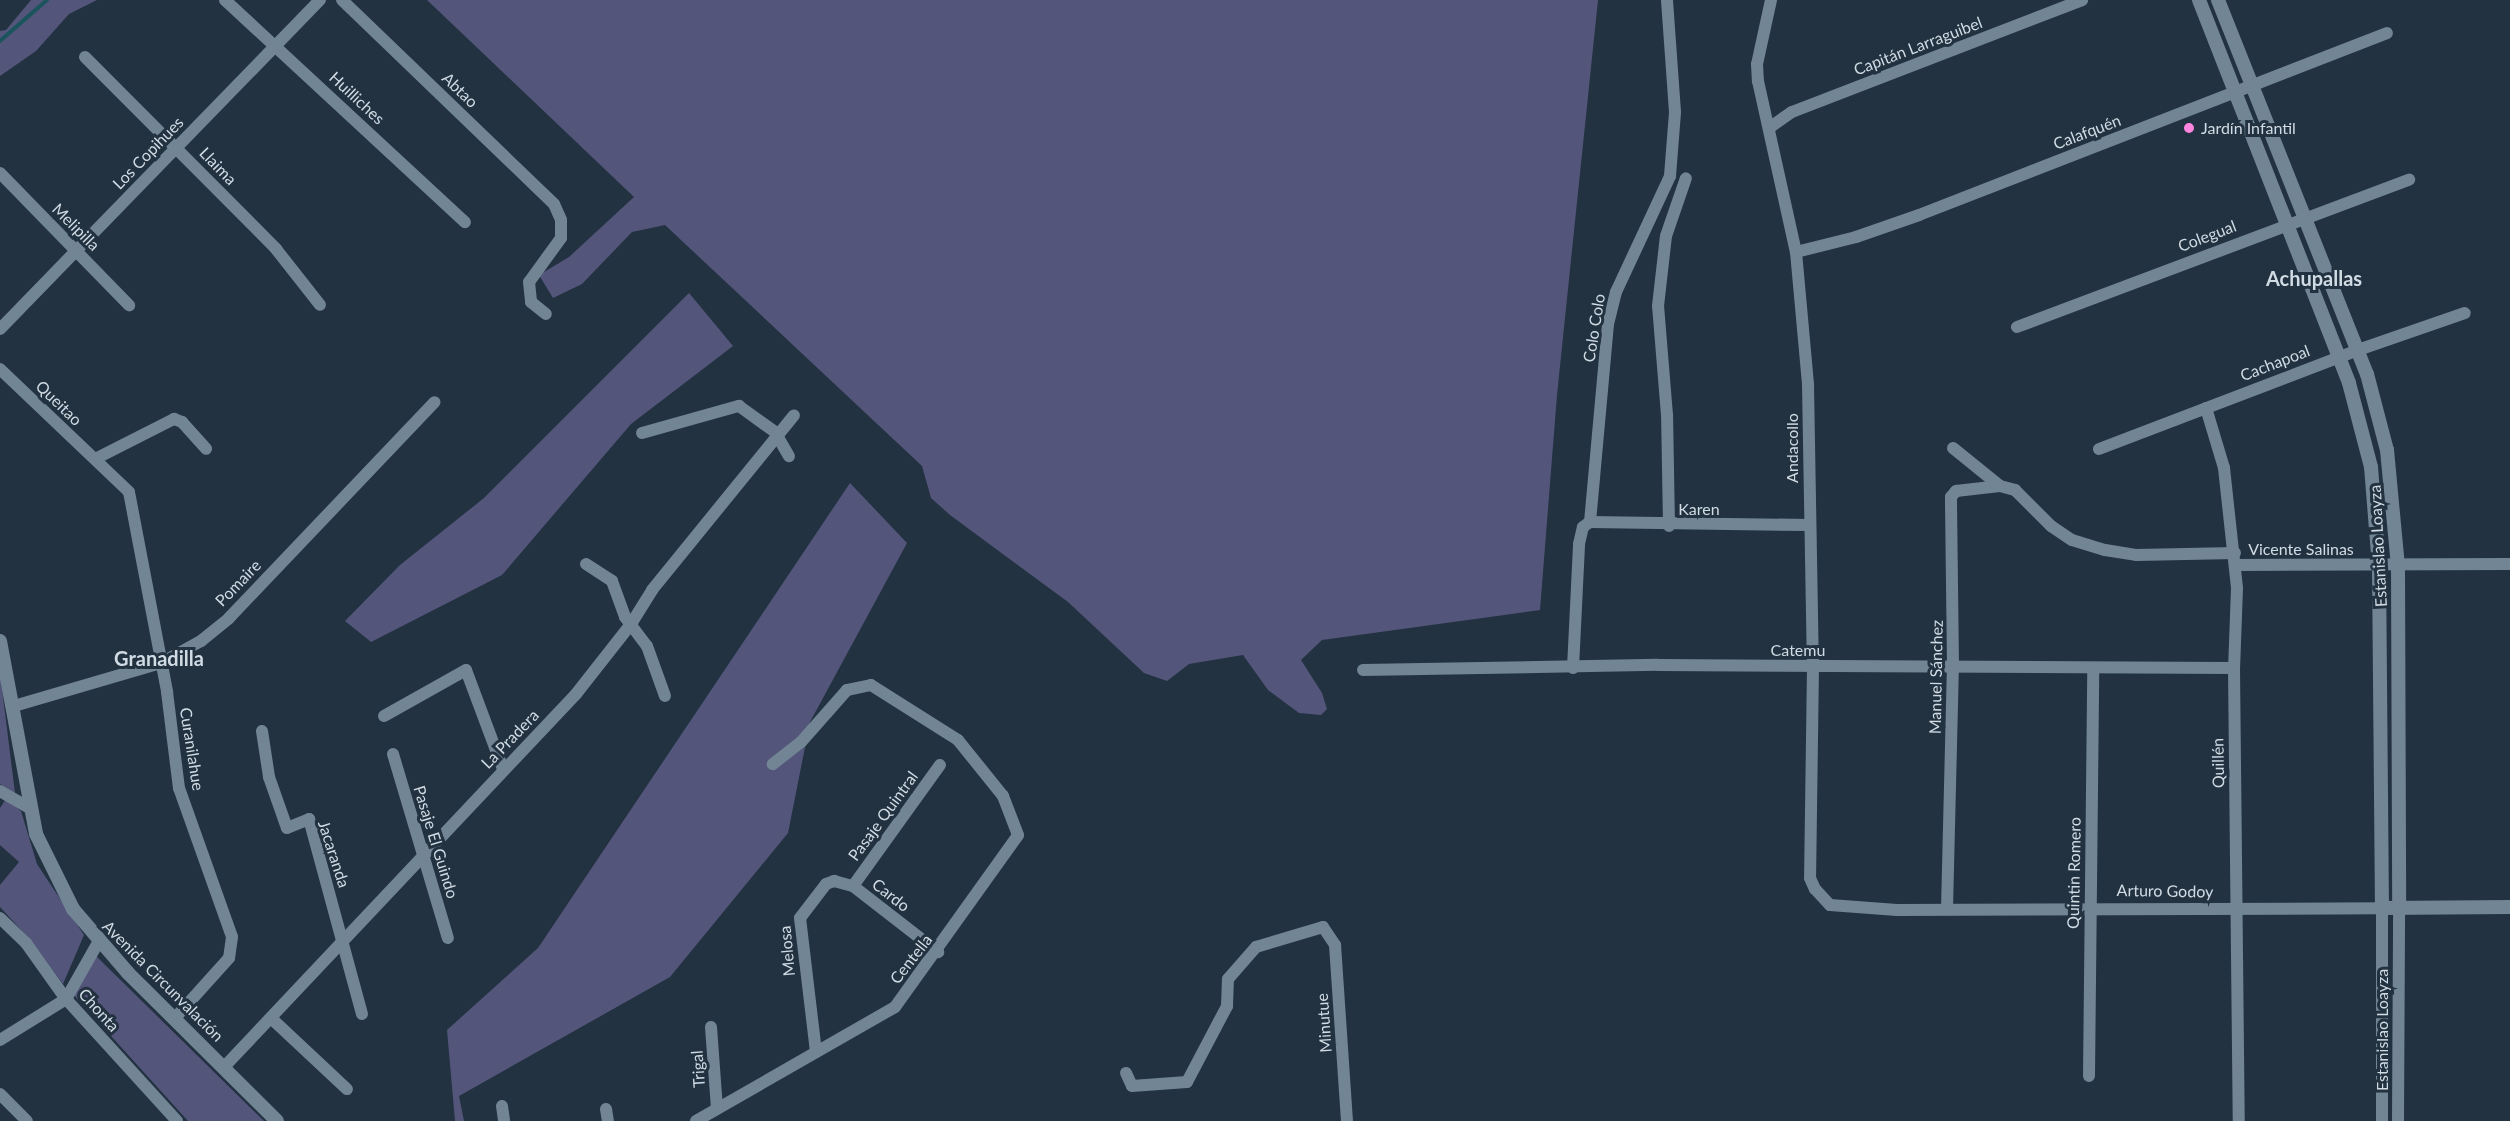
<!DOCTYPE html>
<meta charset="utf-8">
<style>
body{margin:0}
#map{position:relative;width:2510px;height:1121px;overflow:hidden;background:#223240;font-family:Lato,sans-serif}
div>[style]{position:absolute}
.green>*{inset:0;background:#54557b}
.stream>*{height:4px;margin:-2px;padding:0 2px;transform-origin:2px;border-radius:2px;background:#1b545c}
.minor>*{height:12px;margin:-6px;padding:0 6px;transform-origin:6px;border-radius:6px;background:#728595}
.tertiary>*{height:14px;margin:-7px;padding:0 7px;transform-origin:7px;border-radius:7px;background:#728595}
.dots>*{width:16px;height:16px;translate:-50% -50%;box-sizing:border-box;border:3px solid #223240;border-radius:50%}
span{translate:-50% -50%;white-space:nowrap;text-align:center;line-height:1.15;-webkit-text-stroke:6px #223240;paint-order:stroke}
.street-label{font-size:16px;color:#d1dbe4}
.poi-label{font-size:16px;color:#d1dbe4}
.left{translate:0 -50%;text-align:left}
.quarter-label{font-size:20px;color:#d1dbe4;font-weight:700}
</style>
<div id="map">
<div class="green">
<div style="clip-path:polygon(31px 0,97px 0,69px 14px,36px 51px,0 76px,0 31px,6px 30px)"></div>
<div style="clip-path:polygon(427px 0,1598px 0,1557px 395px,1540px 610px,1322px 640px,1301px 660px,1322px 693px,1327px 709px,1321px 715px,1299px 713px,1268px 690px,1243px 655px,1189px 664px,1167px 681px,1144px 673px,1068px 602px,950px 515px,931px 498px,922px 466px,665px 225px,632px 232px,582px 284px,553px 298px,539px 275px,569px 257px,634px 197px)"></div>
<div style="clip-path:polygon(689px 293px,733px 346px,631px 424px,502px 575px,371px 642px,345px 621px,400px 565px,484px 498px)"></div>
<div style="clip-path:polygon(850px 483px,907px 543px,810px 722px,788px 833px,670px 977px,459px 1096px,464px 1121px,455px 1121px,447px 1030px,538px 948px)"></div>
<div style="clip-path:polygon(0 673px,15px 793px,0 784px)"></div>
<div style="clip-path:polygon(6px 799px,21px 811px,37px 864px,84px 935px,63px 984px,33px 943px,0 907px,0 885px,19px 862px,0 845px,0 808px)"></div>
<div style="clip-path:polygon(92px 952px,264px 1121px,188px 1121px,72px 993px)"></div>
</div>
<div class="stream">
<div style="left:0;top:41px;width:62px;rotate:-41.1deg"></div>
</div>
<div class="minor">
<div style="left:225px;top:0;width:327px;rotate:42.8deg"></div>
<div style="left:342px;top:0;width:294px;rotate:43.9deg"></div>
<div style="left:554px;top:204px;width:17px;rotate:66deg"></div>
<div style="left:561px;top:220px;width:18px;rotate:90deg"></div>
<div style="left:561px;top:238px;width:54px;rotate:126deg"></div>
<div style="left:529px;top:282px;width:20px;rotate:84deg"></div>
<div style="left:531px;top:302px;width:19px;rotate:39deg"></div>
<div style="left:1771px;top:0;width:66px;rotate:102.3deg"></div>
<div style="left:1757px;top:64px;width:17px;rotate:87deg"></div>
<div style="left:1758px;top:81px;width:175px;rotate:77.5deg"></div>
<div style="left:1796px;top:252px;width:134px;rotate:84.8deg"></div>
<div style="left:1808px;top:385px;width:282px;rotate:89deg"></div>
<div style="left:1813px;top:667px;width:211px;rotate:90.8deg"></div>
<div style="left:1810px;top:878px;width:12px;rotate:66deg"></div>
<div style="left:1815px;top:889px;width:22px;rotate:47deg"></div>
<div style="left:1830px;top:905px;width:67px;rotate:4.3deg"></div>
<div style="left:1897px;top:910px;width:485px;rotate:-0.2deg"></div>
<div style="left:2382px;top:908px;width:213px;rotate:90deg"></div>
<div style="left:85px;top:57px;width:271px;rotate:45.1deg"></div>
<div style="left:276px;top:249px;width:71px;rotate:51.8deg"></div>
<div style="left:1769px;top:128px;width:28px;rotate:-35deg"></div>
<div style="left:1792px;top:112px;width:311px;rotate:-21.1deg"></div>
<div style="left:0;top:173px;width:185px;rotate:45.7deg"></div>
<div style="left:1796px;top:252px;width:62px;rotate:-14deg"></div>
<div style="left:1856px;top:237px;width:67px;rotate:-19.2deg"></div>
<div style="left:1919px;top:215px;width:502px;rotate:-21.25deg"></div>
<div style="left:2017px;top:327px;width:419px;rotate:-20.6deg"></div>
<div style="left:0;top:329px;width:459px;rotate:-45.8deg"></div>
<div style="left:0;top:369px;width:178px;rotate:43.6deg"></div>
<div style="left:129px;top:492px;width:204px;rotate:79.2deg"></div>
<div style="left:167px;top:692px;width:97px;rotate:82.9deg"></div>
<div style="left:179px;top:788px;width:158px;rotate:70.4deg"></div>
<div style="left:232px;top:937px;width:21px;rotate:98deg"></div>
<div style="left:229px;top:958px;width:82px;rotate:132deg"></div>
<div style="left:2206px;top:408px;width:63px;rotate:73.3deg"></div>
<div style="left:2224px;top:468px;width:121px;rotate:83.8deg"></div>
<div style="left:2237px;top:588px;width:80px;rotate:92.1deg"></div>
<div style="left:2234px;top:668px;width:453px;rotate:89.4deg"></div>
<div style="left:642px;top:433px;width:101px;rotate:-15.6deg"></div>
<div style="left:739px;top:406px;width:44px;rotate:35.8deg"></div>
<div style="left:775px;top:432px;width:28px;rotate:60deg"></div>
<div style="left:1953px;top:448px;width:60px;rotate:39deg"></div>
<div style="left:2099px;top:449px;width:277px;rotate:-20.9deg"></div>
<div style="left:2358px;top:350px;width:113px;rotate:-19.1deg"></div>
<div style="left:95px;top:459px;width:89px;rotate:-26.9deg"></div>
<div style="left:174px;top:419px;width:9px;rotate:21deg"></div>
<div style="left:182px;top:422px;width:36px;rotate:48deg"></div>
<div style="left:1590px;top:522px;width:219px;rotate:0.8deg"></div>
<div style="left:1669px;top:526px;width:111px;rotate:-91deg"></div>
<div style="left:1667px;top:415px;width:109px;rotate:-94.7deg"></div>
<div style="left:1658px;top:306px;width:70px;rotate:-83.5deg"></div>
<div style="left:1666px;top:236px;width:61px;rotate:-71deg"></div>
<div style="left:586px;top:564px;width:31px;rotate:33deg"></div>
<div style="left:612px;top:581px;width:38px;rotate:70deg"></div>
<div style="left:625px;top:617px;width:36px;rotate:53deg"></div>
<div style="left:647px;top:646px;width:53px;rotate:70.2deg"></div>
<div style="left:2236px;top:565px;width:274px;rotate:-0.2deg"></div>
<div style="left:1573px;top:668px;width:124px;rotate:-87.2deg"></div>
<div style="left:1579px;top:544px;width:17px;rotate:-77deg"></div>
<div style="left:1583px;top:527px;width:9px;rotate:-36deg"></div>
<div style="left:1590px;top:522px;width:199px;rotate:-84.8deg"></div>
<div style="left:1608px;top:324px;width:33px;rotate:-76deg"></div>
<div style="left:1616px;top:292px;width:128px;rotate:-65deg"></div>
<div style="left:1670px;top:176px;width:64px;rotate:-85.5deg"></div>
<div style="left:1675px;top:112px;width:112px;rotate:-94.1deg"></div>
<div style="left:1363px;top:670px;width:295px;rotate:-1deg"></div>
<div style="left:1658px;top:665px;width:576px;rotate:0.3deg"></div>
<div style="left:14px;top:706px;width:153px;rotate:-16.3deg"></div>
<div style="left:161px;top:663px;width:46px;rotate:-28.8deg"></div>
<div style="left:201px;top:641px;width:36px;rotate:-39deg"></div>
<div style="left:229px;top:618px;width:298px;rotate:-46.4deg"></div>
<div style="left:384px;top:716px;width:94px;rotate:-29.3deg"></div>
<div style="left:466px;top:670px;width:106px;rotate:69.5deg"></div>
<div style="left:262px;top:731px;width:47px;rotate:81.3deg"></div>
<div style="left:269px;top:777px;width:54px;rotate:70.6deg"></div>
<div style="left:287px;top:828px;width:24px;rotate:-22deg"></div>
<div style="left:309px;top:819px;width:202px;rotate:74.8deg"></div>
<div style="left:393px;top:754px;width:192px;rotate:73.4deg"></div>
<div style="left:0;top:791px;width:34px;rotate:30deg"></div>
<div style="left:853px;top:886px;width:149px;rotate:-54.3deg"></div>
<div style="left:1947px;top:909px;width:243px;rotate:-88.6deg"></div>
<div style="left:1953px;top:666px;width:169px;rotate:-90.7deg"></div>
<div style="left:1951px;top:497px;width:8px;rotate:-50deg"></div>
<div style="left:1956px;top:491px;width:44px;rotate:-6.5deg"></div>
<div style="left:2000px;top:486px;width:16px;rotate:15deg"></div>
<div style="left:2015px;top:490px;width:51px;rotate:45deg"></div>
<div style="left:2051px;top:526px;width:25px;rotate:34deg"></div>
<div style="left:2072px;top:540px;width:34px;rotate:17deg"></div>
<div style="left:2105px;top:550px;width:31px;rotate:9deg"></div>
<div style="left:2136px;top:555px;width:99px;rotate:-1.2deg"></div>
<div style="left:0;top:918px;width:36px;rotate:44deg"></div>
<div style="left:26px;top:943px;width:69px;rotate:54.5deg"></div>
<div style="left:66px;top:999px;width:165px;rotate:47.7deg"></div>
<div style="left:271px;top:1018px;width:104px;rotate:43.1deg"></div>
<div style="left:711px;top:1027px;width:81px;rotate:85.8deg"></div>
<div style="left:0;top:1040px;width:78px;rotate:-31.8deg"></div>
<div style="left:66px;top:999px;width:67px;rotate:-60.4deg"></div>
<div style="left:816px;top:1052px;width:135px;rotate:-96.8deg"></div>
<div style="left:800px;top:918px;width:43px;rotate:-52.6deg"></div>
<div style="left:826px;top:884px;width:9px;rotate:-21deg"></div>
<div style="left:834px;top:881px;width:20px;rotate:15deg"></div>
<div style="left:853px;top:886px;width:108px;rotate:37.8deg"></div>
<div style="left:225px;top:1066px;width:511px;rotate:-46.66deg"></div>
<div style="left:576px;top:694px;width:89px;rotate:-51.8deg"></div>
<div style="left:631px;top:624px;width:40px;rotate:-58deg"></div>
<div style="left:652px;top:590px;width:225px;rotate:-50.9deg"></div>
<div style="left:1126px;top:1073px;width:14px;rotate:65deg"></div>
<div style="left:1132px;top:1086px;width:55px;rotate:-4.2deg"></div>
<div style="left:1187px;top:1082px;width:86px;rotate:-62.2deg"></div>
<div style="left:1227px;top:1006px;width:27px;rotate:-88deg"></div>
<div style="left:1228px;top:979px;width:43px;rotate:-48.8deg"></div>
<div style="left:1256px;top:947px;width:70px;rotate:-16.6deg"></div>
<div style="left:1323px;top:927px;width:22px;rotate:56deg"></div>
<div style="left:1335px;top:945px;width:176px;rotate:86.1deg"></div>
<div style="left:2089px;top:1076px;width:406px;rotate:-89.4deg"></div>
<div style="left:0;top:1094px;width:38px;rotate:45deg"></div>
<div style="left:502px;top:1106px;width:15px;rotate:82deg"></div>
<div style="left:606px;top:1109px;width:12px;rotate:81deg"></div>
<div style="left:696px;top:1121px;width:229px;rotate:-29.8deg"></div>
<div style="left:895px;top:1007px;width:211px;rotate:-54.4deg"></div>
<div style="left:1018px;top:835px;width:42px;rotate:-111deg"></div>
<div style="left:1003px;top:796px;width:72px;rotate:-128.8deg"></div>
<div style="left:958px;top:740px;width:103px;rotate:-147.7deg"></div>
<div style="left:871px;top:685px;width:25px;rotate:168deg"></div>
<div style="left:847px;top:690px;width:69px;rotate:131.5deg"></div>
<div style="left:801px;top:742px;width:36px;rotate:142deg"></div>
<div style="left:2398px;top:1121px;width:214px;rotate:-89.7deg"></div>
</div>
<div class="tertiary">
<div style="left:2199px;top:0;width:411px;rotate:68.6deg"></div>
<div style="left:2349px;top:383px;width:87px;rotate:75.3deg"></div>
<div style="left:2371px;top:467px;width:99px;rotate:85.4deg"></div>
<div style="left:2379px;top:566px;width:342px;rotate:89.5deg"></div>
<div style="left:2382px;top:908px;width:128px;rotate:-0.4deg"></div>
<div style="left:2218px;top:0;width:403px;rotate:68.3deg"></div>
<div style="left:2367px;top:374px;width:79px;rotate:75.3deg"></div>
<div style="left:2387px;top:450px;width:117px;rotate:84.6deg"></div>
<div style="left:2398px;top:566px;width:341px;rotate:89.8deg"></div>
<div style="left:0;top:641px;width:196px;rotate:79.4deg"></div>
<div style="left:36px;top:834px;width:84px;rotate:63.7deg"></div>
<div style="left:73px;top:909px;width:84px;rotate:49.3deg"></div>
<div style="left:128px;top:973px;width:210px;rotate:44.8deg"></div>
</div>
<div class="dots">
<div style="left:2189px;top:128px;background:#ff85df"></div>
</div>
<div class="street-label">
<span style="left:1918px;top:46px;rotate:-21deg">Capitán Larraguibel</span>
<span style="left:460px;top:90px;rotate:44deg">Abtao</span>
<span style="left:357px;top:98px;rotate:43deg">Huilliches</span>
<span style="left:2087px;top:132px;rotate:-21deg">Calafquén</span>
<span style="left:148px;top:153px;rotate:-46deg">Los Copihues</span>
<span style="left:218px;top:166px;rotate:46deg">Llaima</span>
<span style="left:76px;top:227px;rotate:45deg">Melipilla</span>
<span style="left:2207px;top:236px;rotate:-21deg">Colegual</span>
<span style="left:1594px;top:328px;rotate:-81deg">Colo Colo</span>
<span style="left:2275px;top:363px;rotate:-21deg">Cachapoal</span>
<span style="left:59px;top:403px;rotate:44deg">Queitao</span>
<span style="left:1792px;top:448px;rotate:-90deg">Andacollo</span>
<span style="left:1699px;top:509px">Karen</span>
<span style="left:2378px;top:546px;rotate:-93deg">Estanislao Loayza</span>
<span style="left:2301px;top:549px">Vicente Salinas</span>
<span style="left:238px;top:583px;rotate:-46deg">Pomaire</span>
<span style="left:1798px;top:650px">Catemu</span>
<span style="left:1936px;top:677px;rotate:-89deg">Manuel Sánchez</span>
<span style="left:510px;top:739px;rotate:-46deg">La Pradera</span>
<span style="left:192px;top:749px;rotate:81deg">Curanilahue</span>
<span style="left:2218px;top:763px;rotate:-91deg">Quillén</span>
<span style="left:883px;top:816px;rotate:-54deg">Pasaje Quintral</span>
<span style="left:436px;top:842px;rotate:73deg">Pasaje El Guindo</span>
<span style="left:334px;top:854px;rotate:72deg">Jacaranda</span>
<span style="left:2074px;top:873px;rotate:-89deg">Quintin Romero</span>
<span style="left:2165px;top:891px;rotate:1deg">Arturo Godoy</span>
<span style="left:891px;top:895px;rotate:38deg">Cardo</span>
<span style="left:787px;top:951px;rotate:-95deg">Melosa</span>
<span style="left:911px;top:959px;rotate:-52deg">Centella</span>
<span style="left:163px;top:981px;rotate:45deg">Avenida Circunvalación</span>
<span style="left:99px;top:1010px;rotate:48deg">Chonta</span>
<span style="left:1324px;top:1023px;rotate:-94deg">Minutue</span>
<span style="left:2382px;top:1030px;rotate:-90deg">Estanislao Loayza</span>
<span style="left:698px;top:1069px;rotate:-94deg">Trigal</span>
</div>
<div class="poi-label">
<span class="left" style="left:2201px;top:128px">Jardín Infantil</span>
</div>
<div class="quarter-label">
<span style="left:2314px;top:278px">Achupallas</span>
<span style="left:159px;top:658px">Granadilla</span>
</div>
</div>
